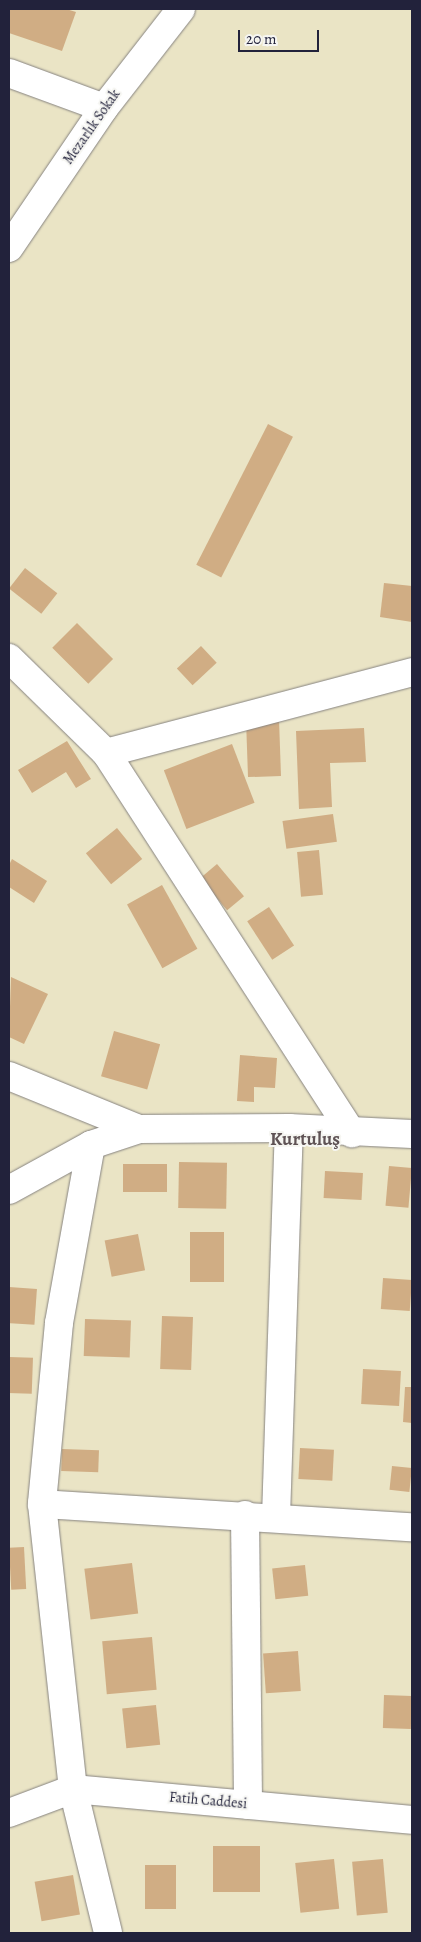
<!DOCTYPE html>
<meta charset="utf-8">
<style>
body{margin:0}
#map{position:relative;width:421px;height:1942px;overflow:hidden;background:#eae4c5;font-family:Alegreya,serif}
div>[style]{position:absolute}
.building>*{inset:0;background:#d0ad84;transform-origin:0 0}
.roads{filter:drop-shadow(0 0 1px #868380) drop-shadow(0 0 1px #868380)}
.street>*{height:28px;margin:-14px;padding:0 14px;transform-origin:14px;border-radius:14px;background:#fff}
.secondary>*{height:28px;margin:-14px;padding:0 14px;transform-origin:14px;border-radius:14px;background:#fff}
span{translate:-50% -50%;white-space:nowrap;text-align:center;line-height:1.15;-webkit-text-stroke:4px #f6f6f2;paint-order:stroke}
.street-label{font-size:14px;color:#22223b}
.district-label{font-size:19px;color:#5f5355;font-weight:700}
.frame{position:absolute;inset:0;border:10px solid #22223b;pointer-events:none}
.scale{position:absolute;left:238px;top:30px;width:81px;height:22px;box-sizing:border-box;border:2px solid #22223b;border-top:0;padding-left:6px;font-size:15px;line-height:18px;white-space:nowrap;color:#22223b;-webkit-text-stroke:4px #f6f6f2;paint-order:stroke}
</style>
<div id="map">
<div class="building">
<div style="clip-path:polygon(9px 9px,66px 9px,76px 12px,62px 51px,9px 33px)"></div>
<div style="left:268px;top:424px;width:28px;height:158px;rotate:27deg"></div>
<div style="left:25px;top:568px;width:41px;height:26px;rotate:38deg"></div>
<div style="clip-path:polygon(384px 583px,412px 586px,412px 622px,380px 617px)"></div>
<div style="left:77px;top:623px;width:51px;height:35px;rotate:45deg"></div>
<div style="left:201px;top:646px;width:23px;height:33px;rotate:47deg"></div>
<div style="left:279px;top:719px;width:57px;height:33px;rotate:88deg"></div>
<div style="clip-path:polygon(364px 728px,366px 762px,330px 763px,332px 807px,299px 809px,296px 731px)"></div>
<div style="clip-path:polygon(67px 741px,91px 779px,76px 788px,66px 772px,32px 793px,18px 770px)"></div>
<div style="left:232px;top:744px;width:63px;height:73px;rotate:69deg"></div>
<div style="left:333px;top:814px;width:28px;height:51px;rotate:82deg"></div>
<div style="left:117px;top:828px;width:40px;height:40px;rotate:51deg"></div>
<div style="left:319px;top:850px;width:45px;height:22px;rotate:85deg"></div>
<div style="clip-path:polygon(12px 859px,47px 881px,34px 903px,9px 887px,9px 865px)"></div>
<div style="left:217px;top:864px;width:42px;height:22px;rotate:50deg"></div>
<div style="left:162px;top:885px;width:73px;height:40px;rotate:61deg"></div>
<div style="left:269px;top:907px;width:46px;height:26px;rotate:57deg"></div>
<div style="clip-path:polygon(11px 977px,48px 994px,24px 1044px,9px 1037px)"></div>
<div style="left:114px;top:1031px;width:48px;height:47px;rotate:16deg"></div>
<div style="clip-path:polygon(240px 1055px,277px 1058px,275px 1088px,254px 1087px,254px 1102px,237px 1101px)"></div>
<div style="left:179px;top:1162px;width:48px;height:46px;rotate:1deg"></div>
<div style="left:123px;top:1164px;width:44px;height:28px"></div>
<div style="left:389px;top:1166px;width:23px;height:40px;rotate:5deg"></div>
<div style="left:325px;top:1171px;width:38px;height:27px;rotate:3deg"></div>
<div style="left:190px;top:1232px;width:34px;height:50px"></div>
<div style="left:138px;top:1234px;width:37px;height:34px;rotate:79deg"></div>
<div style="left:383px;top:1278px;width:29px;height:31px;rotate:4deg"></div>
<div style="left:9px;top:1287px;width:28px;height:36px;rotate:4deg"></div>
<div style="left:162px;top:1316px;width:31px;height:53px;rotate:2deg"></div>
<div style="left:85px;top:1319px;width:46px;height:37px;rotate:2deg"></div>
<div style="left:9px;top:1357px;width:24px;height:36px;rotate:2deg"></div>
<div style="left:363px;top:1369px;width:38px;height:35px;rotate:3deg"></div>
<div style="clip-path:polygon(405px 1387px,412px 1387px,412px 1423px,403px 1422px)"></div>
<div style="left:300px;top:1448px;width:34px;height:31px;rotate:3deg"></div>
<div style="left:62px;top:1449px;width:37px;height:22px;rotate:2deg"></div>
<div style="left:392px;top:1466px;width:20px;height:24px;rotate:6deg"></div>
<div style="left:24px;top:1547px;width:42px;height:15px;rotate:87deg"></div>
<div style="left:132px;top:1563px;width:51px;height:48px;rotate:83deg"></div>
<div style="left:305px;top:1565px;width:31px;height:33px;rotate:84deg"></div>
<div style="left:152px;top:1637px;width:53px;height:50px;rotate:85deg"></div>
<div style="left:298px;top:1651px;width:40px;height:35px;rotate:86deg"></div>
<div style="left:384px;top:1695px;width:28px;height:33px;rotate:2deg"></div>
<div style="left:156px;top:1705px;width:40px;height:34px;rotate:84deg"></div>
<div style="left:213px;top:1846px;width:47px;height:46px"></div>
<div style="left:334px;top:1859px;width:50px;height:39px;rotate:84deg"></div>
<div style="left:383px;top:1859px;width:54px;height:31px;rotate:85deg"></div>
<div style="left:145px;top:1865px;width:31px;height:44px"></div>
<div style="left:73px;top:1875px;width:40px;height:39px;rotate:80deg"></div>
</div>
<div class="roads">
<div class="street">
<div style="left:9px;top:73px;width:101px;rotate:20.2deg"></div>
<div style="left:9px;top:248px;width:169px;rotate:-55.8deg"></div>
<div style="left:104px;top:108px;width:125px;rotate:-52.1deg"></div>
<div style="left:9px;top:658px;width:136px;rotate:44.4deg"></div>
<div style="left:106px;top:753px;width:453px;rotate:57.1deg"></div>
<div style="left:106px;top:753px;width:317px;rotate:-14.8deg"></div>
<div style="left:91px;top:1145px;width:181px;rotate:100.2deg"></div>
<div style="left:59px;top:1323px;width:182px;rotate:95.4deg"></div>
<div style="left:42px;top:1504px;width:287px;rotate:83.8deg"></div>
<div style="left:73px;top:1789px;width:148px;rotate:76.3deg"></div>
<div style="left:9px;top:1190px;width:94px;rotate:-28.8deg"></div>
<div style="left:91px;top:1145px;width:51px;rotate:-18.4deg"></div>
<div style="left:42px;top:1504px;width:371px;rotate:3.6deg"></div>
<div style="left:245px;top:1515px;width:290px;rotate:89.4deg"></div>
<div style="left:276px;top:1517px;width:389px;rotate:-88.1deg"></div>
</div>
<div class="secondary">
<div style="left:9px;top:1076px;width:140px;rotate:22.2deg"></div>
<div style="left:139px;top:1129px;width:150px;rotate:-0.4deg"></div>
<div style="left:289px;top:1128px;width:123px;rotate:2.8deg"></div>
<div style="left:9px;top:1813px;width:68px;rotate:-20.6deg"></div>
<div style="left:73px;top:1789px;width:340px;rotate:5.2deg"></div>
</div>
</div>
<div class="street-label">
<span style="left:92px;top:127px;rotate:-55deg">Mezarlık Sokak</span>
<span style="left:208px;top:1801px;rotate:5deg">Fatih Caddesi</span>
</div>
<div class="district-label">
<span style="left:305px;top:1140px">Kurtuluş</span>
</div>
<div class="frame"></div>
<div class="scale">20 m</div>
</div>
